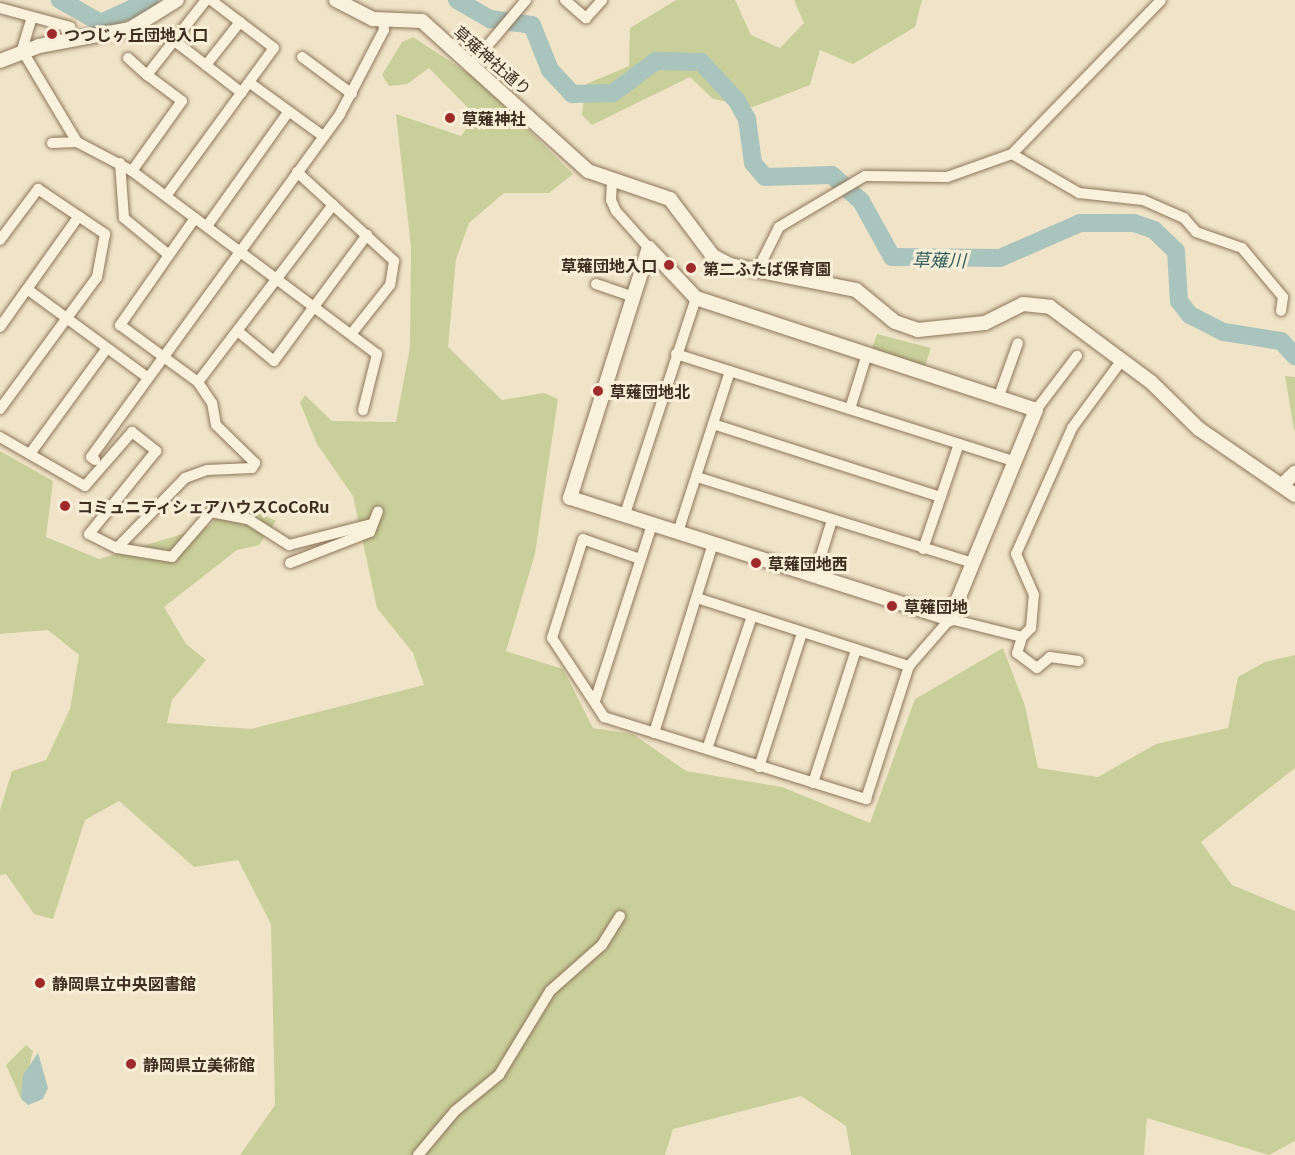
<!DOCTYPE html>
<meta charset="utf-8">
<style>
body{margin:0}
#map{position:relative;width:1295px;height:1155px;overflow:hidden;background:#f0e4c8;font-family:Georgia,"Noto Sans JP",serif}
div>[style]{position:absolute}
.green>*{inset:0;background:#c9cf9b}
.water>*{inset:0;background:#a9c4bc}
.river>*{height:18px;margin:-9px;padding:0 9px;transform-origin:9px;border-radius:9px;background:#a9c4bc}
.roads{filter:drop-shadow(0 0 2px #8d765c) drop-shadow(0 0 2px #8d765c)}
.minor>*{height:10px;margin:-5px;padding:0 5px;transform-origin:5px;border-radius:5px;background:#faf1dc}
.tertiary>*{height:14px;margin:-7px;padding:0 7px;transform-origin:7px;border-radius:7px;background:#faf1dc}
.dots>*{width:16px;height:16px;translate:-50% -50%;box-sizing:border-box;border:3px solid #f7eed8;border-radius:50%}
span{translate:-50% -50%;white-space:nowrap;text-align:center;line-height:1.15;-webkit-text-stroke:6px #f7eed8;paint-order:stroke}
.poi-label{font-size:16px;color:#3d2e20;font-weight:700}
.left{translate:0 -50%;text-align:left}
.right{translate:-100% -50%;text-align:right}
.street-label{font-size:16px;color:#3d2e20}
.water-label{font-size:18px;color:#2f5d5a;font-style:italic}
</style>
<div id="map">
<div class="green">
<div style="clip-path:polygon(676px 0,735px 0,751px 35px,780px 48px,804px 23px,794px 0,922px 0,915px 27px,853px 64px,820px 50px,810px 85px,753px 107px,713px 99px,690px 77px,592px 125px,582px 115px,586px 84px,629px 66px,630px 28px)"></div>
<div style="clip-path:polygon(413px 37px,477px 79px,573px 174px,549px 193px,504px 193px,469px 223px,456px 259px,448px 347px,502px 400px,544px 393px,558px 399px,535px 554px,506px 651px,563px 669px,593px 728px,633px 734px,686px 771px,782px 787px,870px 823px,915px 699px,1003px 648px,1025px 706px,1038px 768px,1098px 777px,1156px 744px,1228px 728px,1238px 677px,1265px 662px,1295px 655px,1295px 768px,1201px 842px,1232px 885px,1295px 911px,1295px 1141px,1269px 1155px,1147px 1118px,1144px 1155px,851px 1155px,846px 1126px,801px 1096px,673px 1129px,665px 1155px,240px 1155px,275px 1105px,271px 924px,238px 860px,194px 867px,119px 801px,85px 820px,53px 919px,34px 914px,6px 874px,0 875px,0 810px,12px 771px,46px 760px,70px 709px,79px 655px,48px 630px,0 634px,0 451px,53px 481px,46px 537px,99px 559px,209px 526px,235px 500px,276px 521px,259px 545px,237px 550px,164px 607px,186px 644px,206px 660px,172px 700px,167px 723px,251px 729px,424px 685px,413px 653px,377px 608px,353px 496px,317px 444px,300px 403px,305px 395px,332px 421px,396px 422px,410px 347px,411px 247px,396px 114px,461px 136px,475px 115px,429px 68px,407px 84px,389px 86px,382px 75px,402px 42px)"></div>
<div style="clip-path:polygon(877px 334px,931px 348px,925px 366px,872px 348px)"></div>
<div style="clip-path:polygon(1285px 376px,1295px 377px,1295px 431px,1294px 430px)"></div>
<div style="clip-path:polygon(26px 1045px,33px 1051px,21px 1099px,6px 1065px)"></div>
</div>
<div class="water">
<div style="clip-path:polygon(38px 1053px,48px 1088px,43px 1099px,28px 1105px,21px 1099px,23px 1075px)"></div>
</div>
<div class="river">
<div style="left:60px;top:0;width:47px;rotate:29.3deg"></div>
<div style="left:101px;top:23px;width:54px;rotate:-25.1deg"></div>
<div style="left:457px;top:0;width:38px;rotate:30deg"></div>
<div style="left:490px;top:19px;width:42px;rotate:8.1deg"></div>
<div style="left:532px;top:25px;width:48px;rotate:68.2deg"></div>
<div style="left:550px;top:70px;width:33px;rotate:47deg"></div>
<div style="left:572px;top:94px;width:41px;rotate:-1.4deg"></div>
<div style="left:613px;top:93px;width:54px;rotate:-36.7deg"></div>
<div style="left:656px;top:61px;width:45px;rotate:1.3deg"></div>
<div style="left:701px;top:62px;width:53px;rotate:47.3deg"></div>
<div style="left:737px;top:101px;width:21px;rotate:61deg"></div>
<div style="left:747px;top:119px;width:44px;rotate:82.2deg"></div>
<div style="left:753px;top:163px;width:18px;rotate:49deg"></div>
<div style="left:765px;top:177px;width:67px;rotate:-1.7deg"></div>
<div style="left:832px;top:175px;width:39px;rotate:42deg"></div>
<div style="left:861px;top:201px;width:64px;rotate:61deg"></div>
<div style="left:892px;top:257px;width:108px;rotate:0.5deg"></div>
<div style="left:1000px;top:258px;width:87px;rotate:-23.6deg"></div>
<div style="left:1080px;top:223px;width:54px"></div>
<div style="left:1134px;top:223px;width:21px;rotate:19deg"></div>
<div style="left:1154px;top:230px;width:30px;rotate:44deg"></div>
<div style="left:1176px;top:251px;width:50px;rotate:86.6deg"></div>
<div style="left:1179px;top:301px;width:18px;rotate:52deg"></div>
<div style="left:1190px;top:315px;width:38px;rotate:27deg"></div>
<div style="left:1224px;top:332px;width:58px;rotate:9deg"></div>
<div style="left:1281px;top:341px;width:21px;rotate:47deg"></div>
</div>
<div class="roads">
<div class="minor">
<div style="left:565px;top:0;width:28px;rotate:41deg"></div>
<div style="left:586px;top:18px;width:24px;rotate:-48deg"></div>
<div style="left:0;top:8px;width:73px;rotate:15.2deg"></div>
<div style="left:32px;top:17px;width:34px;rotate:107deg"></div>
<div style="left:22px;top:50px;width:107px;rotate:59.1deg"></div>
<div style="left:77px;top:142px;width:62px;rotate:27.8deg"></div>
<div style="left:132px;top:171px;width:306px;rotate:36.8deg"></div>
<div style="left:377px;top:354px;width:58px;rotate:104deg"></div>
<div style="left:176px;top:42px;width:83px;rotate:37.7deg"></div>
<div style="left:302px;top:57px;width:62px;rotate:36.5deg"></div>
<div style="left:128px;top:58px;width:25px;rotate:42deg"></div>
<div style="left:472px;top:64px;width:84px;rotate:-49.8deg"></div>
<div style="left:206px;top:65px;width:55px;rotate:-51.7deg"></div>
<div style="left:250px;top:83px;width:90px;rotate:36deg"></div>
<div style="left:52px;top:143px;width:25px;rotate:-2deg"></div>
<div style="left:1012px;top:154px;width:78px;rotate:30.2deg"></div>
<div style="left:1079px;top:193px;width:64px;rotate:6.2deg"></div>
<div style="left:1143px;top:200px;width:45px;rotate:23.7deg"></div>
<div style="left:1184px;top:218px;width:18px;rotate:49deg"></div>
<div style="left:1196px;top:232px;width:49px;rotate:19.2deg"></div>
<div style="left:1242px;top:248px;width:64px;rotate:50.1deg"></div>
<div style="left:1283px;top:297px;width:14px;rotate:98deg"></div>
<div style="left:120px;top:163px;width:55px;rotate:85.8deg"></div>
<div style="left:124px;top:218px;width:58px;rotate:39.4deg"></div>
<div style="left:132px;top:171px;width:86px;rotate:-54.5deg"></div>
<div style="left:182px;top:101px;width:44px;rotate:-143.4deg"></div>
<div style="left:147px;top:75px;width:95px;rotate:-51.8deg"></div>
<div style="left:297px;top:172px;width:132px;rotate:42.5deg"></div>
<div style="left:394px;top:261px;width:24px;rotate:99deg"></div>
<div style="left:390px;top:285px;width:61px;rotate:128.4deg"></div>
<div style="left:612px;top:181px;width:19px;rotate:93deg"></div>
<div style="left:611px;top:200px;width:12px;rotate:66deg"></div>
<div style="left:616px;top:211px;width:50px;rotate:48.3deg"></div>
<div style="left:166px;top:196px;width:183px;rotate:-53.9deg"></div>
<div style="left:274px;top:48px;width:79px;rotate:-142.7deg"></div>
<div style="left:195px;top:218px;width:131px;rotate:125deg"></div>
<div style="left:120px;top:325px;width:97px;rotate:36.2deg"></div>
<div style="left:198px;top:382px;width:223px;rotate:-52.7deg"></div>
<div style="left:207px;top:226px;width:141px;rotate:-54.5deg"></div>
<div style="left:0;top:240px;width:64px;rotate:-53.3deg"></div>
<div style="left:38px;top:189px;width:81px;rotate:33.9deg"></div>
<div style="left:105px;top:234px;width:44px;rotate:100.5deg"></div>
<div style="left:97px;top:277px;width:164px;rotate:126.3deg"></div>
<div style="left:758px;top:269px;width:47px;rotate:-63.4deg"></div>
<div style="left:779px;top:227px;width:100px;rotate:-30.7deg"></div>
<div style="left:865px;top:176px;width:82px;rotate:0.7deg"></div>
<div style="left:947px;top:177px;width:69px;rotate:-19.5deg"></div>
<div style="left:1012px;top:154px;width:214px;rotate:-45.9deg"></div>
<div style="left:596px;top:284px;width:40px;rotate:18.9deg"></div>
<div style="left:27px;top:289px;width:150px;rotate:36.3deg"></div>
<div style="left:0;top:327px;width:136px;rotate:-54.6deg"></div>
<div style="left:240px;top:333px;width:44px;rotate:39.5deg"></div>
<div style="left:274px;top:361px;width:157px;rotate:-53.6deg"></div>
<div style="left:676px;top:354px;width:357px;rotate:17.6deg"></div>
<div style="left:999px;top:396px;width:56px;rotate:-70.3deg"></div>
<div style="left:850px;top:409px;width:58px;rotate:-72.8deg"></div>
<div style="left:1036px;top:410px;width:68px;rotate:-52.8deg"></div>
<div style="left:713px;top:424px;width:239px;rotate:17.8deg"></div>
<div style="left:0;top:437px;width:98px;rotate:30deg"></div>
<div style="left:85px;top:486px;width:72px;rotate:-49deg"></div>
<div style="left:132px;top:432px;width:31px;rotate:38deg"></div>
<div style="left:156px;top:451px;width:107px;rotate:128.9deg"></div>
<div style="left:89px;top:534px;width:31px;rotate:27deg"></div>
<div style="left:117px;top:548px;width:98px;rotate:-45.8deg"></div>
<div style="left:185px;top:478px;width:23px;rotate:-20deg"></div>
<div style="left:207px;top:470px;width:45px;rotate:-2.5deg"></div>
<div style="left:252px;top:468px;width:6px;rotate:-59deg"></div>
<div style="left:255px;top:463px;width:54px;rotate:-135.7deg"></div>
<div style="left:216px;top:425px;width:22px;rotate:-100deg"></div>
<div style="left:212px;top:403px;width:25px;rotate:-124deg"></div>
<div style="left:32px;top:451px;width:127px;rotate:-53.9deg"></div>
<div style="left:95px;top:460px;width:5px;rotate:-143deg"></div>
<div style="left:91px;top:457px;width:424px;rotate:-54deg"></div>
<div style="left:340px;top:114px;width:95px;rotate:-62.4deg"></div>
<div style="left:384px;top:30px;width:10px;rotate:-96deg"></div>
<div style="left:697px;top:477px;width:289px;rotate:17.3deg"></div>
<div style="left:625px;top:514px;width:227px;rotate:-71.8deg"></div>
<div style="left:678px;top:532px;width:169px;rotate:-72.1deg"></div>
<div style="left:117px;top:548px;width:56px;rotate:9.3deg"></div>
<div style="left:172px;top:557px;width:60px;rotate:-49.1deg"></div>
<div style="left:211px;top:512px;width:38px;rotate:11deg"></div>
<div style="left:248px;top:519px;width:49px;rotate:32.4deg"></div>
<div style="left:289px;top:545px;width:86px;rotate:-14.2deg"></div>
<div style="left:923px;top:549px;width:111px;rotate:-71.1deg"></div>
<div style="left:640px;top:559px;width:60px;rotate:-160.7deg"></div>
<div style="left:583px;top:539px;width:104px;rotate:107.4deg"></div>
<div style="left:552px;top:638px;width:95px;rotate:56.6deg"></div>
<div style="left:604px;top:717px;width:275px;rotate:17.4deg"></div>
<div style="left:866px;top:799px;width:140px;rotate:-72.1deg"></div>
<div style="left:909px;top:666px;width:62px;rotate:-48.9deg"></div>
<div style="left:950px;top:619px;width:74px;rotate:14deg"></div>
<div style="left:1022px;top:637px;width:13px;rotate:-45deg"></div>
<div style="left:1031px;top:628px;width:33px;rotate:-85deg"></div>
<div style="left:1034px;top:595px;width:45px;rotate:-113.7deg"></div>
<div style="left:1016px;top:554px;width:138px;rotate:-66deg"></div>
<div style="left:1072px;top:428px;width:84px;rotate:-53.7deg"></div>
<div style="left:290px;top:563px;width:86px;rotate:-21.2deg"></div>
<div style="left:370px;top:532px;width:22px;rotate:-69deg"></div>
<div style="left:815px;top:575px;width:58px;rotate:-72.8deg"></div>
<div style="left:697px;top:598px;width:223px;rotate:17.8deg"></div>
<div style="left:1022px;top:637px;width:17px;rotate:107deg"></div>
<div style="left:1017px;top:653px;width:25px;rotate:37deg"></div>
<div style="left:1037px;top:668px;width:17px;rotate:-40deg"></div>
<div style="left:1050px;top:657px;width:29px;rotate:8deg"></div>
<div style="left:595px;top:701px;width:186px;rotate:-72.1deg"></div>
<div style="left:654px;top:733px;width:199px;rotate:-72.7deg"></div>
<div style="left:707px;top:749px;width:140px;rotate:-71.3deg"></div>
<div style="left:759px;top:767px;width:141px;rotate:-72.2deg"></div>
<div style="left:813px;top:783px;width:140px;rotate:-72.1deg"></div>
<div style="left:418px;top:1155px;width:57px;rotate:-49.9deg"></div>
<div style="left:455px;top:1111px;width:57px;rotate:-39.3deg"></div>
<div style="left:499px;top:1075px;width:98px;rotate:-58.7deg"></div>
<div style="left:550px;top:991px;width:69px;rotate:-41.5deg"></div>
<div style="left:602px;top:945px;width:34px;rotate:-58deg"></div>
</div>
<div class="tertiary">
<div style="left:336px;top:0;width:42px;rotate:27.2deg"></div>
<div style="left:373px;top:19px;width:49px;rotate:2.3deg"></div>
<div style="left:422px;top:21px;width:224px;rotate:42.1deg"></div>
<div style="left:588px;top:171px;width:87px;rotate:18.9deg"></div>
<div style="left:670px;top:199px;width:71px;rotate:53deg"></div>
<div style="left:713px;top:256px;width:19px;rotate:28deg"></div>
<div style="left:730px;top:265px;width:128px;rotate:11.2deg"></div>
<div style="left:856px;top:290px;width:50px;rotate:39.4deg"></div>
<div style="left:895px;top:322px;width:24px;rotate:19deg"></div>
<div style="left:918px;top:330px;width:67px;rotate:-6deg"></div>
<div style="left:985px;top:323px;width:42px;rotate:-26.6deg"></div>
<div style="left:1023px;top:304px;width:27px;rotate:6deg"></div>
<div style="left:1050px;top:307px;width:126px;rotate:36.6deg"></div>
<div style="left:1151px;top:382px;width:67px;rotate:44.4deg"></div>
<div style="left:1199px;top:429px;width:116px;rotate:34.5deg"></div>
<div style="left:0;top:61px;width:42px;rotate:-21deg"></div>
<div style="left:39px;top:46px;width:93px;rotate:-10.6deg"></div>
<div style="left:130px;top:29px;width:55px;rotate:-31.7deg"></div>
<div style="left:649px;top:248px;width:69px;rotate:46.8deg"></div>
<div style="left:696px;top:298px;width:358px;rotate:18.2deg"></div>
<div style="left:1036px;top:410px;width:226px;rotate:112.4deg"></div>
<div style="left:950px;top:619px;width:399px;rotate:-162.3deg"></div>
<div style="left:570px;top:498px;width:262px;rotate:-72.5deg"></div>
<div style="left:1282px;top:485px;width:18px;rotate:-43deg"></div>
</div>
</div>
<div class="dots">
<div style="left:52px;top:34px;background:#9e2a2b"></div>
<div style="left:450px;top:118px;background:#9e2a2b"></div>
<div style="left:669px;top:265px;background:#9e2a2b"></div>
<div style="left:691px;top:268px;background:#9e2a2b"></div>
<div style="left:598px;top:391px;background:#9e2a2b"></div>
<div style="left:65px;top:506px;background:#9e2a2b"></div>
<div style="left:756px;top:563px;background:#9e2a2b"></div>
<div style="left:892px;top:606px;background:#9e2a2b"></div>
<div style="left:40px;top:983px;background:#9e2a2b"></div>
<div style="left:131px;top:1064px;background:#9e2a2b"></div>
</div>
<div class="poi-label">
<span class="left" style="left:64px;top:34px">つつじヶ丘団地入口</span>
<span class="left" style="left:462px;top:118px">草薙神社</span>
<span class="right" style="left:657px;top:265px">草薙団地入口</span>
<span class="left" style="left:703px;top:268px">第二ふたば保育園</span>
<span class="left" style="left:610px;top:391px">草薙団地北</span>
<span class="left" style="left:77px;top:506px">コミュニティシェアハウスCoCoRu</span>
<span class="left" style="left:768px;top:563px">草薙団地西</span>
<span class="left" style="left:904px;top:606px">草薙団地</span>
<span class="left" style="left:52px;top:983px">静岡県立中央図書館</span>
<span class="left" style="left:143px;top:1064px">静岡県立美術館</span>
</div>
<div class="street-label">
<span style="left:493px;top:60px;rotate:41deg">草薙神社通り</span>
</div>
<div class="water-label">
<span style="left:939px;top:259px;rotate:1deg">草薙川</span>
</div>
</div>
